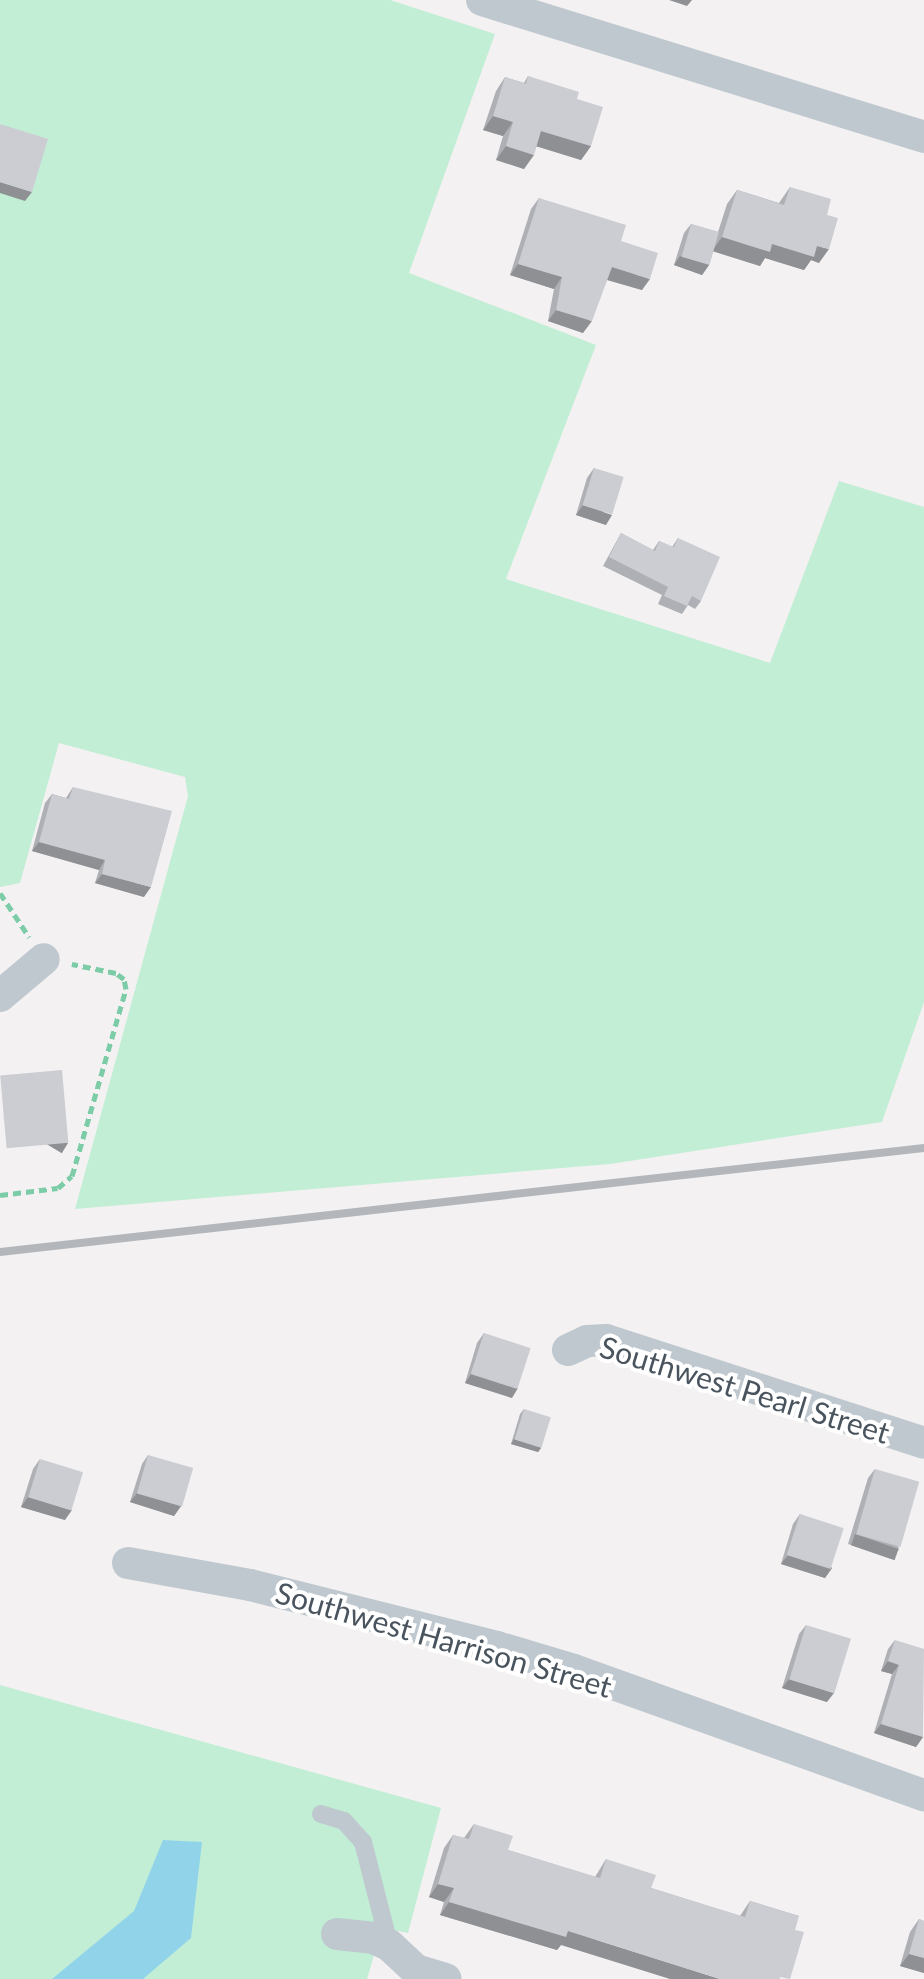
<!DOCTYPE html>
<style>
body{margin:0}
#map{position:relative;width:924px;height:1979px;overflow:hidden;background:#f3f1f1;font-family:Lato,sans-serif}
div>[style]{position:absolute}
.green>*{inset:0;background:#c2eed5}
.water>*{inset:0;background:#91d4ea}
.path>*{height:5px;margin-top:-2.5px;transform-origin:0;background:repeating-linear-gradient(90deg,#7bcca7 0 8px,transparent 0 13px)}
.service>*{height:18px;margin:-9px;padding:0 9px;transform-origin:9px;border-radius:9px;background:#bfc8cf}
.minor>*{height:32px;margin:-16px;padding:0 16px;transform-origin:16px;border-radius:16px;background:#bfc8cf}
.rail>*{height:8px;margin:-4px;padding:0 4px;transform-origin:4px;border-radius:4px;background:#b3b6bb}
.wall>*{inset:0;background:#afb0b5}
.shaded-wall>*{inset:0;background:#8e9094;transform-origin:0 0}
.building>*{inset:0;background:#cbcdd3;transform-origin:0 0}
span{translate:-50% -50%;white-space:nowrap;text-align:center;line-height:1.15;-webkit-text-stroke:8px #fff;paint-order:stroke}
.street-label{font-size:30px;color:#49545e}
</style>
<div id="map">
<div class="green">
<div style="clip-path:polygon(0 0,390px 0,495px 34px,409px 273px,596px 345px,506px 579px,770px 663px,839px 481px,924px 507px,924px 1002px,882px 1122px,610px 1164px,75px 1209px,188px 796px,185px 777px,59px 743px,20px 883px,0 887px)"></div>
<div style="clip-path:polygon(0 1685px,441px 1808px,408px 1933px,382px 1928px,367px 1979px,0 1979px)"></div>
</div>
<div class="water">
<div style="clip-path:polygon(163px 1840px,202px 1842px,191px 1938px,143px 1979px,52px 1979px,134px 1911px)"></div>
</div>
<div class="path">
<div style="left:0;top:893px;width:53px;rotate:56.6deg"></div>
<div style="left:0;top:1195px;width:58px;rotate:-6.9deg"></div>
<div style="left:58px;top:1188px;width:18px;rotate:-41deg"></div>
<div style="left:72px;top:1176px;width:195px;rotate:-73.9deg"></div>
<div style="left:126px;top:989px;width:10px;rotate:-101deg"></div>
<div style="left:124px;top:979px;width:10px;rotate:-143deg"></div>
<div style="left:116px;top:973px;width:45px;rotate:-168.4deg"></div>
</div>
<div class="service">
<div style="left:321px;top:1814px;width:24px;rotate:17deg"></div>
<div style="left:344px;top:1821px;width:28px;rotate:48deg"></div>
<div style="left:363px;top:1842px;width:105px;rotate:75.7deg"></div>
</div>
<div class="minor">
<div style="left:482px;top:0;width:463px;rotate:17.2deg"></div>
<div style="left:0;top:996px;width:57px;rotate:-40.1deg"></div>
<div style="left:568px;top:1350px;width:21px;rotate:-25deg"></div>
<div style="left:587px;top:1341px;width:19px;rotate:-3deg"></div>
<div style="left:606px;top:1340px;width:334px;rotate:17.9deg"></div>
<div style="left:128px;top:1563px;width:124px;rotate:10.2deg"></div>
<div style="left:250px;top:1585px;width:255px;rotate:14.1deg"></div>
<div style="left:497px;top:1647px;width:80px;rotate:16.6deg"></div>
<div style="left:574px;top:1670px;width:372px;rotate:19.7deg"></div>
<div style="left:337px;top:1934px;width:36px;rotate:6deg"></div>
<div style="left:373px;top:1938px;width:17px;rotate:24deg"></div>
<div style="left:389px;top:1945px;width:37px;rotate:43deg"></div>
<div style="left:416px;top:1970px;width:31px;rotate:17deg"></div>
</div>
<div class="rail">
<div style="left:0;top:1252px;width:930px;rotate:-6.42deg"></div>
</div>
<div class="wall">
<div style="clip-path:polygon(528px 76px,577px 99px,591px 146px,581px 160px,537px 146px,524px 169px,496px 160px,503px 136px,483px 130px,496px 91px,505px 77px,524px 83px)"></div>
<div style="clip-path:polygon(790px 187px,827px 215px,819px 263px,811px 260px,804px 270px,765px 258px,760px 266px,713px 251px,709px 265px,702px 275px,674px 265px,684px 233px,691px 224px,718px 232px,727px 204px,737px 190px,779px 203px)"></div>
<div style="clip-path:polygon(539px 198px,621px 241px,642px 290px,607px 280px,583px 333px,548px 321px,554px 289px,510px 275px,531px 209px)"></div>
<div style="clip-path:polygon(594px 468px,606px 525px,576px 515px,587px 478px)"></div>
<div style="clip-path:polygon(621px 533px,653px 550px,659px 541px,672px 547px,678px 538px,701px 601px,695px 609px,688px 605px,682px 614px,658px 604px,662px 595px,603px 566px)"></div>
<div style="clip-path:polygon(73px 787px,144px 897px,95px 883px,99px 870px,32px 851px,45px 803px,52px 794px,66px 798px)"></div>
<div style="clip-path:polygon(484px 1333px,512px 1398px,465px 1383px,477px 1343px)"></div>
<div style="clip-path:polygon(524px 1409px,541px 1448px,538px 1452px,511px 1444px,520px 1414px)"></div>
<div style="clip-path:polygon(148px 1455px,181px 1506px,174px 1516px,130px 1502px,142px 1464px)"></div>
<div style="clip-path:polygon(40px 1459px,65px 1520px,21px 1507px,33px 1469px)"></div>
<div style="clip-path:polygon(875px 1469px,899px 1549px,892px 1559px,848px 1544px,868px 1478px)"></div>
<div style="clip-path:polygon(800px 1514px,832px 1568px,825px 1578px,781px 1564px,793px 1524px)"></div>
<div style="clip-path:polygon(806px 1625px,827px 1702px,782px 1688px,799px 1634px)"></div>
<div style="clip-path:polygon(895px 1640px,923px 1737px,916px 1747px,874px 1733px,892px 1674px,881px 1671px,888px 1649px)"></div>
<div style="clip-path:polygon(474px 1824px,508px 1850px,595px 1877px,606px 1859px,651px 1888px,740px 1916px,750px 1901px,799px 1916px,561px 1945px,557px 1950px,440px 1915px,444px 1902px,429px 1897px,444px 1848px,453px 1835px,464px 1838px)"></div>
<div style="clip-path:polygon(919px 1919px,924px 1921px,924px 1973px,900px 1966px,910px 1932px)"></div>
</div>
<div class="shaded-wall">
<div style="clip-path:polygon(669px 0,692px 0,687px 6px)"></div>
<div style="clip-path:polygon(493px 116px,513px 122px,503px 136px,483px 130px)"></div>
<div style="clip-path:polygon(541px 131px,591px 146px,581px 160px,532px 145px)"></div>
<div style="clip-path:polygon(506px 146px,534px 155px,524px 169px,496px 160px)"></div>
<div style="clip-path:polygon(0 182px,32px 192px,25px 201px,0 193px)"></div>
<div style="clip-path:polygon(722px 237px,772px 244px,817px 246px,829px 249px,819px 263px,811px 260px,804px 270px,765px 258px,760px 266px,712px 251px)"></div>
<div style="clip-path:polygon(680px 256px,709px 265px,702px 275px,674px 265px)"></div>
<div style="clip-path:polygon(518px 264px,562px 277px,554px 289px,510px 275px)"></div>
<div style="clip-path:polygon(612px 267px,650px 279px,642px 290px,604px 279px)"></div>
<div style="clip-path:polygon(556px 310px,592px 321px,583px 333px,548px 321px)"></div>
<div style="clip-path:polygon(583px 505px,612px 515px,606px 525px,576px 515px)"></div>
<div style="clip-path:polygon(39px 842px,105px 860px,99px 870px,32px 851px)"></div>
<div style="clip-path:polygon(102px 874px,151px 887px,144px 897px,95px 883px)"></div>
<div style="left:68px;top:1143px;width:12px;height:68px;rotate:121deg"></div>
<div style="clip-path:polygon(471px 1374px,518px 1388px,512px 1398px,465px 1383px)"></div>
<div style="clip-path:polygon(514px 1439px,541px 1448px,538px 1452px,511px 1444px)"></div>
<div style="clip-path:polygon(137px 1493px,181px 1506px,174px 1516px,130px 1502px)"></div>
<div style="clip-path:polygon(28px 1497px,72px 1510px,65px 1520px,21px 1507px)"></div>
<div style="left:855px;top:1534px;width:46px;height:12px;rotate:19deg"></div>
<div style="clip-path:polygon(788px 1555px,832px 1568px,825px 1578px,781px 1564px)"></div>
<div style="clip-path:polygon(888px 1661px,899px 1665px,892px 1674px,881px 1671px)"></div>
<div style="clip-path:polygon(789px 1679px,834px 1693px,827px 1702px,782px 1688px)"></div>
<div style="clip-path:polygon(881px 1724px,923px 1737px,916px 1747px,874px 1733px)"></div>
<div style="clip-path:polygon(438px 1884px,454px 1888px,444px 1902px,429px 1897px)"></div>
<div style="clip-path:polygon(449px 1902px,568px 1931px,720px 1979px,670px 1979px,561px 1945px,557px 1950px,440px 1915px)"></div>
<div style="clip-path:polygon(909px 1954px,924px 1958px,924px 1973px,900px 1966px)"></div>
</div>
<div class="building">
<div style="clip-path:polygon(528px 76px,579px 92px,577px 99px,603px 107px,591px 146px,541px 131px,534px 155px,506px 146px,513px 122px,493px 116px,505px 77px,526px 84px)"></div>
<div style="clip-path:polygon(0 124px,48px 139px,32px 192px,0 182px)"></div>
<div style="clip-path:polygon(790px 187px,831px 199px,827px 215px,838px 218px,829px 249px,817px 246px,814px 257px,772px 244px,770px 252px,722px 237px,737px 190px,784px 205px)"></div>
<div style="clip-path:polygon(539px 198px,626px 225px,621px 241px,658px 253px,650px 279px,612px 267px,592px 321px,556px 310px,562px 277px,518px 264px)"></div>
<div style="left:691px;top:224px;width:29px;height:34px;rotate:16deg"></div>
<div style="left:594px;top:468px;width:31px;height:39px;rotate:17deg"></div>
<div style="clip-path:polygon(621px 533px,655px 551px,659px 541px,674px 547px,678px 538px,720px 557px,701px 601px,692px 596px,687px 606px,664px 596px,668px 587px,609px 557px)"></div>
<div style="clip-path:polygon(73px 787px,172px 811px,151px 887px,102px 874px,105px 860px,39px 842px,52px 794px,69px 799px)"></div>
<div style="left:62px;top:1070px;width:73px;height:62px;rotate:85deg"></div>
<div style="left:484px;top:1333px;width:49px;height:43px;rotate:18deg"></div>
<div style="left:524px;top:1409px;width:28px;height:32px;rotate:17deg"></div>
<div style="left:148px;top:1455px;width:47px;height:40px;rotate:16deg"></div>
<div style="left:40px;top:1459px;width:45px;height:40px;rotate:17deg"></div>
<div style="left:875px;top:1469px;width:46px;height:68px;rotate:16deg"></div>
<div style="left:800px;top:1514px;width:46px;height:43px;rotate:18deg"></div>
<div style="left:806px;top:1625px;width:47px;height:57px;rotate:17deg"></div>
<div style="clip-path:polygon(895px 1640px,924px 1649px,923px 1737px,881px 1724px,899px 1665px,888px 1661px)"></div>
<div style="clip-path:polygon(474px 1824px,513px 1836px,508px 1850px,600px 1878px,606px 1859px,656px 1875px,651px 1888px,745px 1917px,750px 1901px,799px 1916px,795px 1930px,804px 1932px,790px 1979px,780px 1977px,780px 1979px,720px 1979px,568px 1931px,566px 1937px,449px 1902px,454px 1888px,438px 1884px,453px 1835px,469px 1839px)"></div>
<div style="clip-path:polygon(919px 1919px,924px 1921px,924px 1958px,909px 1954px)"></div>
</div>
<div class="street-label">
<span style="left:745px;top:1389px;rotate:17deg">Southwest Pearl Street</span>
<span style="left:444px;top:1639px;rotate:16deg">Southwest Harrison Street</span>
</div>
</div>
